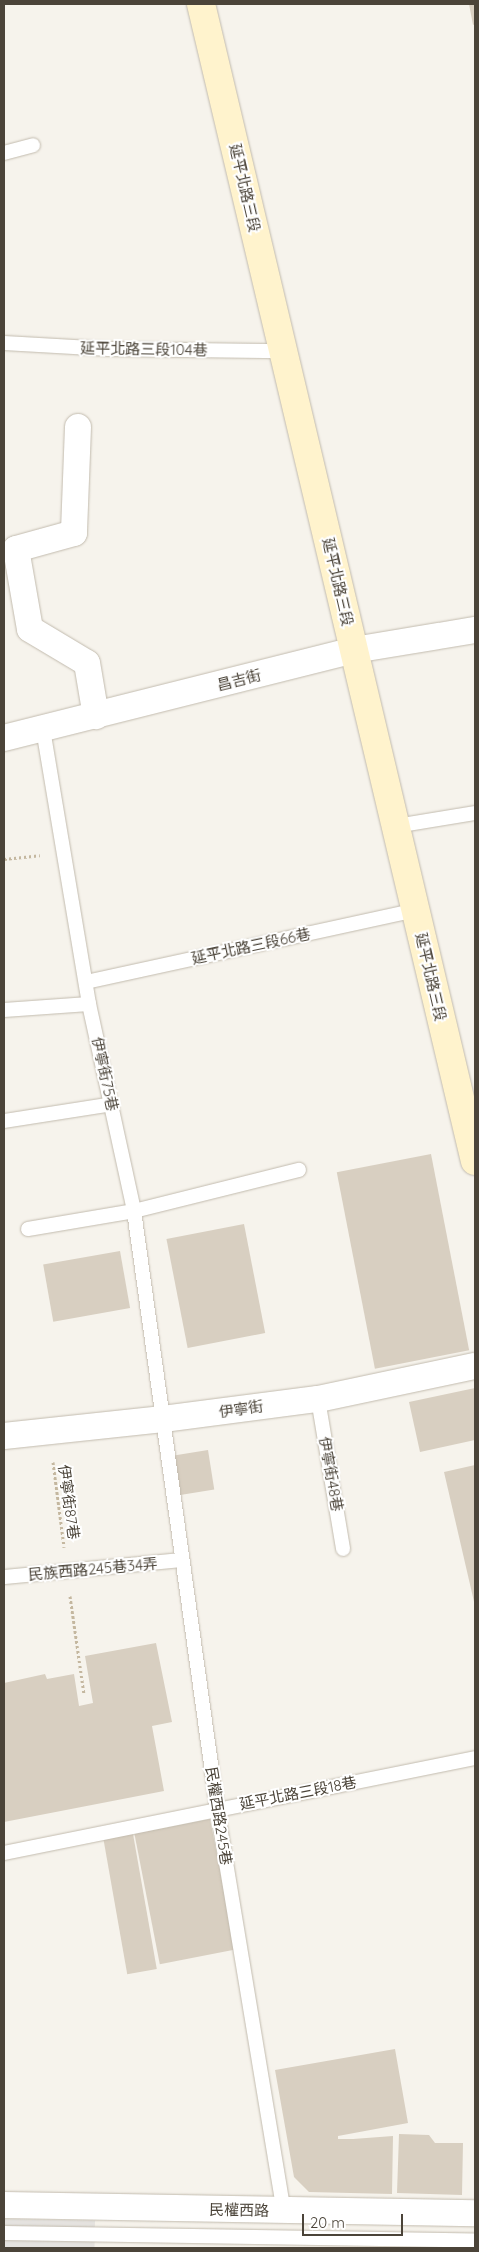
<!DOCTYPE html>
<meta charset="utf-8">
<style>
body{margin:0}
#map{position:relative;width:479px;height:2252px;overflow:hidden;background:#f6f3ec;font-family:Quicksand,"Noto Sans TC",sans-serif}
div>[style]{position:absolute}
.parking>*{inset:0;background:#e5e3e0;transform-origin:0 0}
.building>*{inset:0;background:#d8cfc1;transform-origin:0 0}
.path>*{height:3px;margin-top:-1.5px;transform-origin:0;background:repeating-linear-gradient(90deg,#c4b79f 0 2.5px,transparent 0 5px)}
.roads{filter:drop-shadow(0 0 1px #c2bbae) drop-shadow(0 0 1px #c2bbae)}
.lane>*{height:14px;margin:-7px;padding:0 7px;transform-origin:7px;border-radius:7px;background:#fff}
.street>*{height:26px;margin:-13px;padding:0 13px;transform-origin:13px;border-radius:13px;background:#fff}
.secondary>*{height:28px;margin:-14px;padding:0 14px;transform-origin:14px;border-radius:14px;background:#fff3cd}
span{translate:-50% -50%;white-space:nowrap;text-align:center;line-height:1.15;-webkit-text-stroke:4px #fff;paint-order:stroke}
.street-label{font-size:15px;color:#4b4439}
.frame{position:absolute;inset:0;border:5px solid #4b4439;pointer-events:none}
.scale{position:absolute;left:302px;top:2214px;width:101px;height:22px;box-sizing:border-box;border:2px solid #4b4439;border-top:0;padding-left:6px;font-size:15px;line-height:18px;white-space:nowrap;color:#4b4439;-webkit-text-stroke:4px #fff;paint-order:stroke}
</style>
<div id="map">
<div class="parking">
<div style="left:4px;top:2219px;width:91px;height:29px;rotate:1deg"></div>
</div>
<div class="building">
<div style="clip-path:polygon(469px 4px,475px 4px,475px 24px,473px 25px)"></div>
<div style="left:431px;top:1154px;width:200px;height:96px;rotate:79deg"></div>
<div style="left:244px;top:1224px;width:111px;height:79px;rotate:79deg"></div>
<div style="left:120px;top:1251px;width:58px;height:78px;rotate:80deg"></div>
<div style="clip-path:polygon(475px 1388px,475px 1440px,420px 1452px,409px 1402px)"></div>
<div style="left:208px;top:1450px;width:40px;height:36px;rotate:81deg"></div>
<div style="clip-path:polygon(475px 1465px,475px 1606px,444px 1472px)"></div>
<div style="clip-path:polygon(156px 1643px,172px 1722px,152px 1726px,164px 1791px,4px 1822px,4px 1683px,45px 1674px,47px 1679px,74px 1674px,79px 1706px,93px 1703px,85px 1656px)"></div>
<div style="left:210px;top:1819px;width:133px;height:77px;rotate:79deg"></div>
<div style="left:133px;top:1834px;width:137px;height:30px;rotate:80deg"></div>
<div style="clip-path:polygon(395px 2049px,408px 2123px,338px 2136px,338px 2139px,353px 2139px,393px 2136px,392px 2194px,309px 2192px,294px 2177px,275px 2070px)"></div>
<div style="clip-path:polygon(399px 2134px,429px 2135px,435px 2143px,463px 2143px,462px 2195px,397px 2193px)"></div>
</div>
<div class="path">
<div style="left:4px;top:859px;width:36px;rotate:-6deg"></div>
<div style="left:53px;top:1462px;width:86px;rotate:82.6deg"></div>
<div style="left:70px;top:1596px;width:99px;rotate:81.9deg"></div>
</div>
<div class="roads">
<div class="lane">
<div style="left:4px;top:153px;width:30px;rotate:-15deg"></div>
<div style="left:4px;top:343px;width:105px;rotate:3.3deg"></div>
<div style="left:109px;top:349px;width:175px;rotate:0.7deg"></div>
<div style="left:43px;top:729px;width:279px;rotate:80.5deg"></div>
<div style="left:89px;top:1004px;width:212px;rotate:77.7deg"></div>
<div style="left:134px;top:1211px;width:603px;rotate:82.08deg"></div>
<div style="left:217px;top:1808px;width:409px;rotate:80.6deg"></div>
<div style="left:396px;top:826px;width:80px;rotate:-9.3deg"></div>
<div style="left:86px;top:982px;width:337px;rotate:-12.3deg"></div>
<div style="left:4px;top:1010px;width:85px;rotate:-4deg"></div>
<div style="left:4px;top:1121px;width:109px;rotate:-8.9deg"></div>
<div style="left:28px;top:1229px;width:108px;rotate:-9.6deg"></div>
<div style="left:134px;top:1211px;width:170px;rotate:-14deg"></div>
<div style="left:318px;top:1399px;width:152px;rotate:80.5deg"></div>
<div style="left:4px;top:1577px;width:179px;rotate:-5.5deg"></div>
<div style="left:4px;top:1853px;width:480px;rotate:-11.4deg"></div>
<div style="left:4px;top:2233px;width:471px;rotate:0.9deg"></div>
</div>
<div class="street">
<div style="left:78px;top:427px;width:106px;rotate:92.2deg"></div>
<div style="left:74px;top:533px;width:60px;rotate:164.6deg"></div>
<div style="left:16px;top:549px;width:81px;rotate:80.1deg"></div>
<div style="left:30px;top:629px;width:66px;rotate:30.8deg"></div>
<div style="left:87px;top:663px;width:54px;rotate:80.4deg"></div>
<div style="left:4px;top:738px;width:361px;rotate:-14.1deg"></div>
<div style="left:354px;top:650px;width:123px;rotate:-9.4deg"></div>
<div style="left:4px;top:1436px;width:160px;rotate:-6.1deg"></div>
<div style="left:163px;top:1419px;width:156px;rotate:-7.4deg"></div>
<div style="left:318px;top:1399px;width:160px;rotate:-11.9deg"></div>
<div style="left:4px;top:2205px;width:471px;rotate:1deg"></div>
</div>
<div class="secondary">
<div style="left:201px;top:4px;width:1189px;rotate:76.68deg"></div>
</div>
</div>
<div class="street-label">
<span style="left:245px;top:188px;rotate:77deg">延平北路三段</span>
<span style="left:144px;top:349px;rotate:1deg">延平北路三段104巷</span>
<span style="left:338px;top:582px;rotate:77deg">延平北路三段</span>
<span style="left:239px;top:680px;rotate:-14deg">昌吉街</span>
<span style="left:251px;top:946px;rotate:-12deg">延平北路三段66巷</span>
<span style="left:431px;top:977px;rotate:77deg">延平北路三段</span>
<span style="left:105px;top:1074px;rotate:78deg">伊寧街75巷</span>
<span style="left:241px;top:1409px;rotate:-8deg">伊寧街</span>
<span style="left:331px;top:1474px;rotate:80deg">伊寧街48巷</span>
<span style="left:69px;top:1502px;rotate:82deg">伊寧街87巷</span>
<span style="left:93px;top:1569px;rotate:-5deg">民族西路245巷34弄</span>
<span style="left:298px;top:1793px;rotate:-11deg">延平北路三段18巷</span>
<span style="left:219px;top:1816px;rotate:81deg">民權西路245巷</span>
<span style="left:239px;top:2210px;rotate:1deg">民權西路</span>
</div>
<div class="frame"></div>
<div class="scale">20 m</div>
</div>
